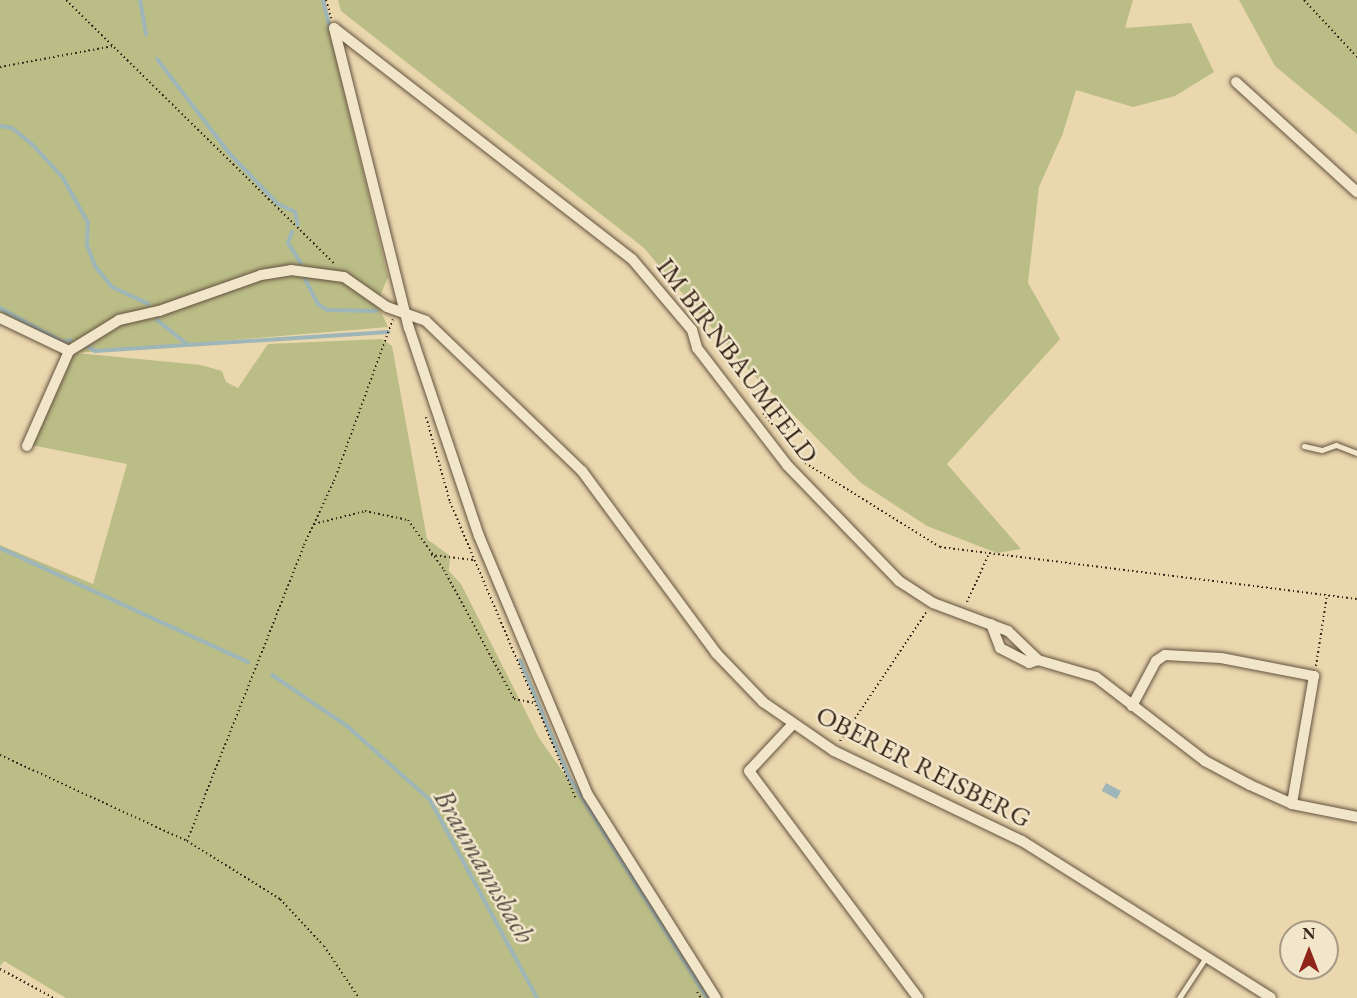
<!DOCTYPE html>
<style>
body{margin:0}
#map{position:relative;width:1357px;height:998px;overflow:hidden;background:#ead7ae;font-family:"EB Garamond",serif}
div>[style]{position:absolute}
.green>*{inset:0;background:#bbbd87}
.water>*{inset:0;background:#9eb6b7;transform-origin:0 0}
.stream>*{height:4px;margin:-2px;padding:0 2px;transform-origin:2px;border-radius:2px;background:#9eb6b7}
.path>*{height:2px;margin-top:-1px;transform-origin:0;background:repeating-linear-gradient(90deg,#38261a 0 1.5px,transparent 0 4.5px)}
.roads{filter:drop-shadow(0 0 2px #64523f) drop-shadow(0 0 2px #64523f)}
.service>*{height:5px;margin:-2.5px;padding:0 2.5px;transform-origin:2.5px;border-radius:2.5px;background:#f1e5ca}
.minor>*{height:10px;margin:-5px;padding:0 5px;transform-origin:5px;border-radius:5px;background:#f1e5ca}
span{translate:-50% -50%;white-space:nowrap;text-align:center;line-height:1.15;-webkit-text-stroke:5px #f1e5ca;paint-order:stroke}
.street-label{font-size:27px;color:#38261a}
.water-label{font-size:28px;color:#524a41;font-style:italic}
.north{position:absolute;left:1279px;top:920px;width:60px;height:60px;box-sizing:border-box;background:#f1e5ca;border:2px solid #a79984;border-radius:50%;rotate:0deg;font-size:16px;font-weight:700;line-height:24px;text-align:center;color:#38261a}
.north::after{content:'';display:block;margin:auto;width:21px;height:27px;background:#8f2418;clip-path:polygon(50% 0,100% 100%,50% 72%,0 100%)}
</style>
<div id="map">
<div class="green">
<div style="clip-path:polygon(0 0,322px 0,388px 277px,377px 303px,388px 327px,77px 353px,201px 365px,222px 371px,226px 382px,238px 388px,268px 344px,382px 339px,392px 346px,427px 539px,450px 556px,449px 571px,461px 584px,539px 738px,723px 998px,66px 998px,4px 961px,0 966px,0 545px,93px 584px,127px 464px,31px 445px,71px 353px,0 314px)"></div>
<div style="clip-path:polygon(338px 0,1133px 0,1125px 28px,1191px 23px,1214px 72px,1175px 96px,1133px 107px,1076px 90px,1063px 133px,1039px 187px,1028px 283px,1060px 339px,947px 464px,1021px 549px,997px 553px,927px 526px,861px 483px,740px 361px,644px 248px,341px 11px)"></div>
<div style="clip-path:polygon(1239px 0,1357px 0,1357px 134px,1275px 66px)"></div>
</div>
<div class="water">
<div style="left:1106px;top:783px;width:17px;height:9px;rotate:28deg"></div>
</div>
<div class="stream">
<div style="left:140px;top:0;width:35px;rotate:80deg"></div>
<div style="left:323px;top:0;width:29px;rotate:76deg"></div>
<div style="left:157px;top:59px;width:120px;rotate:52.5deg"></div>
<div style="left:230px;top:154px;width:69px;rotate:46.2deg"></div>
<div style="left:278px;top:204px;width:19px;rotate:25deg"></div>
<div style="left:295px;top:212px;width:13px;rotate:77deg"></div>
<div style="left:0;top:126px;width:12px;rotate:9deg"></div>
<div style="left:12px;top:128px;width:26px;rotate:39deg"></div>
<div style="left:32px;top:144px;width:46px;rotate:47.6deg"></div>
<div style="left:63px;top:178px;width:51px;rotate:60.9deg"></div>
<div style="left:88px;top:223px;width:22px;rotate:93deg"></div>
<div style="left:87px;top:245px;width:22px;rotate:69deg"></div>
<div style="left:95px;top:266px;width:27px;rotate:51deg"></div>
<div style="left:112px;top:287px;width:40px;rotate:25deg"></div>
<div style="left:292px;top:232px;width:12px;rotate:110deg"></div>
<div style="left:288px;top:243px;width:24px;rotate:57deg"></div>
<div style="left:305px;top:279px;width:28px;rotate:63deg"></div>
<div style="left:318px;top:304px;width:11px;rotate:34deg"></div>
<div style="left:327px;top:310px;width:49px;rotate:1.2deg"></div>
<div style="left:0;top:308px;width:72px;rotate:28.4deg"></div>
<div style="left:63px;top:342px;width:8px;rotate:-14deg"></div>
<div style="left:157px;top:320px;width:38px;rotate:39deg"></div>
<div style="left:87px;top:346px;width:9px;rotate:32deg"></div>
<div style="left:95px;top:351px;width:294px;rotate:-3.7deg"></div>
<div style="left:0;top:548px;width:273px;rotate:24.7deg"></div>
<div style="left:520px;top:660px;width:127px;rotate:67.3deg"></div>
<div style="left:569px;top:777px;width:261px;rotate:58deg"></div>
<div style="left:272px;top:675px;width:91px;rotate:34.2deg"></div>
<div style="left:347px;top:726px;width:111px;rotate:41.7deg"></div>
<div style="left:430px;top:800px;width:225px;rotate:61.6deg"></div>
</div>
<div class="path">
<div style="left:66px;top:0;width:377px;rotate:44.5deg"></div>
<div style="left:326px;top:0;width:19px;rotate:74deg"></div>
<div style="left:1304px;top:0;width:78px;rotate:47.1deg"></div>
<div style="left:0;top:67px;width:115px;rotate:-10.5deg"></div>
<div style="left:763px;top:413px;width:65px;rotate:50deg"></div>
<div style="left:805px;top:463px;width:159px;rotate:31.9deg"></div>
<div style="left:940px;top:547px;width:420px;rotate:7.1deg"></div>
<div style="left:426px;top:417px;width:88px;rotate:74.2deg"></div>
<div style="left:450px;top:502px;width:323px;rotate:67deg"></div>
<div style="left:314px;top:524px;width:53px;rotate:-14.3deg"></div>
<div style="left:365px;top:511px;width:44px;rotate:11.8deg"></div>
<div style="left:408px;top:520px;width:62px;rotate:54.2deg"></div>
<div style="left:444px;top:570px;width:147px;rotate:61.5deg"></div>
<div style="left:514px;top:699px;width:20px;rotate:11deg"></div>
<div style="left:431px;top:555px;width:43px;rotate:6.6deg"></div>
<div style="left:967px;top:602px;width:51px;rotate:-65.5deg"></div>
<div style="left:1316px;top:666px;width:72px;rotate:-81.2deg"></div>
<div style="left:840px;top:741px;width:156px;rotate:-56.2deg"></div>
<div style="left:0;top:755px;width:206px;rotate:24.7deg"></div>
<div style="left:187px;top:841px;width:110px;rotate:31.9deg"></div>
<div style="left:280px;top:899px;width:64px;rotate:46.9deg"></div>
<div style="left:324px;top:946px;width:63px;rotate:56.1deg"></div>
<div style="left:187px;top:841px;width:318px;rotate:-68.4deg"></div>
<div style="left:304px;top:545px;width:71px;rotate:-64.9deg"></div>
<div style="left:334px;top:481px;width:172px;rotate:-70deg"></div>
<div style="left:0;top:969px;width:61px;rotate:28.2deg"></div>
<div style="left:697px;top:992px;width:7px;rotate:56deg"></div>
</div>
<div class="roads">
<div class="service">
<div style="left:1304px;top:446px;width:18px;rotate:13deg"></div>
<div style="left:1322px;top:450px;width:15px;rotate:-20deg"></div>
<div style="left:1336px;top:445px;width:22px;rotate:21deg"></div>
<div style="left:1179px;top:998px;width:49px;rotate:-56.6deg"></div>
</div>
<div class="minor">
<div style="left:334px;top:28px;width:377px;rotate:37.8deg"></div>
<div style="left:632px;top:259px;width:93px;rotate:49.8deg"></div>
<div style="left:692px;top:330px;width:19px;rotate:74deg"></div>
<div style="left:697px;top:348px;width:148px;rotate:52.4deg"></div>
<div style="left:787px;top:465px;width:161px;rotate:46deg"></div>
<div style="left:899px;top:581px;width:40px;rotate:32.9deg"></div>
<div style="left:933px;top:603px;width:80px;rotate:20.5deg"></div>
<div style="left:1008px;top:631px;width:42px;rotate:44deg"></div>
<div style="left:1038px;top:660px;width:60px;rotate:16.3deg"></div>
<div style="left:1096px;top:677px;width:138px;rotate:37.6deg"></div>
<div style="left:1205px;top:761px;width:51px;rotate:28.1deg"></div>
<div style="left:1250px;top:785px;width:46px;rotate:24.3deg"></div>
<div style="left:1292px;top:804px;width:66px;rotate:11.3deg"></div>
<div style="left:334px;top:28px;width:309px;rotate:76deg"></div>
<div style="left:409px;top:328px;width:219px;rotate:71.4deg"></div>
<div style="left:479px;top:536px;width:281px;rotate:67.2deg"></div>
<div style="left:588px;top:795px;width:240px;rotate:57.8deg"></div>
<div style="left:1236px;top:82px;width:164px;rotate:42.3deg"></div>
<div style="left:0;top:318px;width:76px;rotate:25.6deg"></div>
<div style="left:69px;top:351px;width:59px;rotate:-31.8deg"></div>
<div style="left:119px;top:320px;width:41px;rotate:-12.7deg"></div>
<div style="left:159px;top:311px;width:108px;rotate:-19.4deg"></div>
<div style="left:261px;top:275px;width:30px;rotate:-9deg"></div>
<div style="left:291px;top:270px;width:53px;rotate:7.5deg"></div>
<div style="left:344px;top:277px;width:52px;rotate:34.9deg"></div>
<div style="left:387px;top:307px;width:41px;rotate:19.7deg"></div>
<div style="left:426px;top:321px;width:216px;rotate:43.9deg"></div>
<div style="left:582px;top:471px;width:226px;rotate:53.6deg"></div>
<div style="left:716px;top:653px;width:68px;rotate:46.2deg"></div>
<div style="left:763px;top:702px;width:86px;rotate:34.6deg"></div>
<div style="left:834px;top:751px;width:208px;rotate:25.6deg"></div>
<div style="left:1022px;top:841px;width:294px;rotate:32.2deg"></div>
<div style="left:27px;top:446px;width:104px;rotate:-66.1deg"></div>
<div style="left:991px;top:624px;width:26px;rotate:69deg"></div>
<div style="left:1000px;top:648px;width:33px;rotate:27deg"></div>
<div style="left:1029px;top:663px;width:9px;rotate:-18deg"></div>
<div style="left:1132px;top:706px;width:51px;rotate:-61.9deg"></div>
<div style="left:1156px;top:661px;width:11px;rotate:-34deg"></div>
<div style="left:1165px;top:655px;width:56px;rotate:3.1deg"></div>
<div style="left:1221px;top:658px;width:95px;rotate:11deg"></div>
<div style="left:1314px;top:676px;width:130px;rotate:99.8deg"></div>
<div style="left:793px;top:724px;width:64px;rotate:133.1deg"></div>
<div style="left:749px;top:771px;width:283px;rotate:53.3deg"></div>
</div>
</div>
<div class="street-label">
<span style="left:738px;top:360px;rotate:53deg">IM BIRNBAUMFELD</span>
<span style="left:924px;top:766px;rotate:27deg">OBERER REISBERG</span>
</div>
<div class="water-label">
<span style="left:485px;top:866px;rotate:60deg">Braumannsbach</span>
</div>
<div class="north">N</div>
</div>
